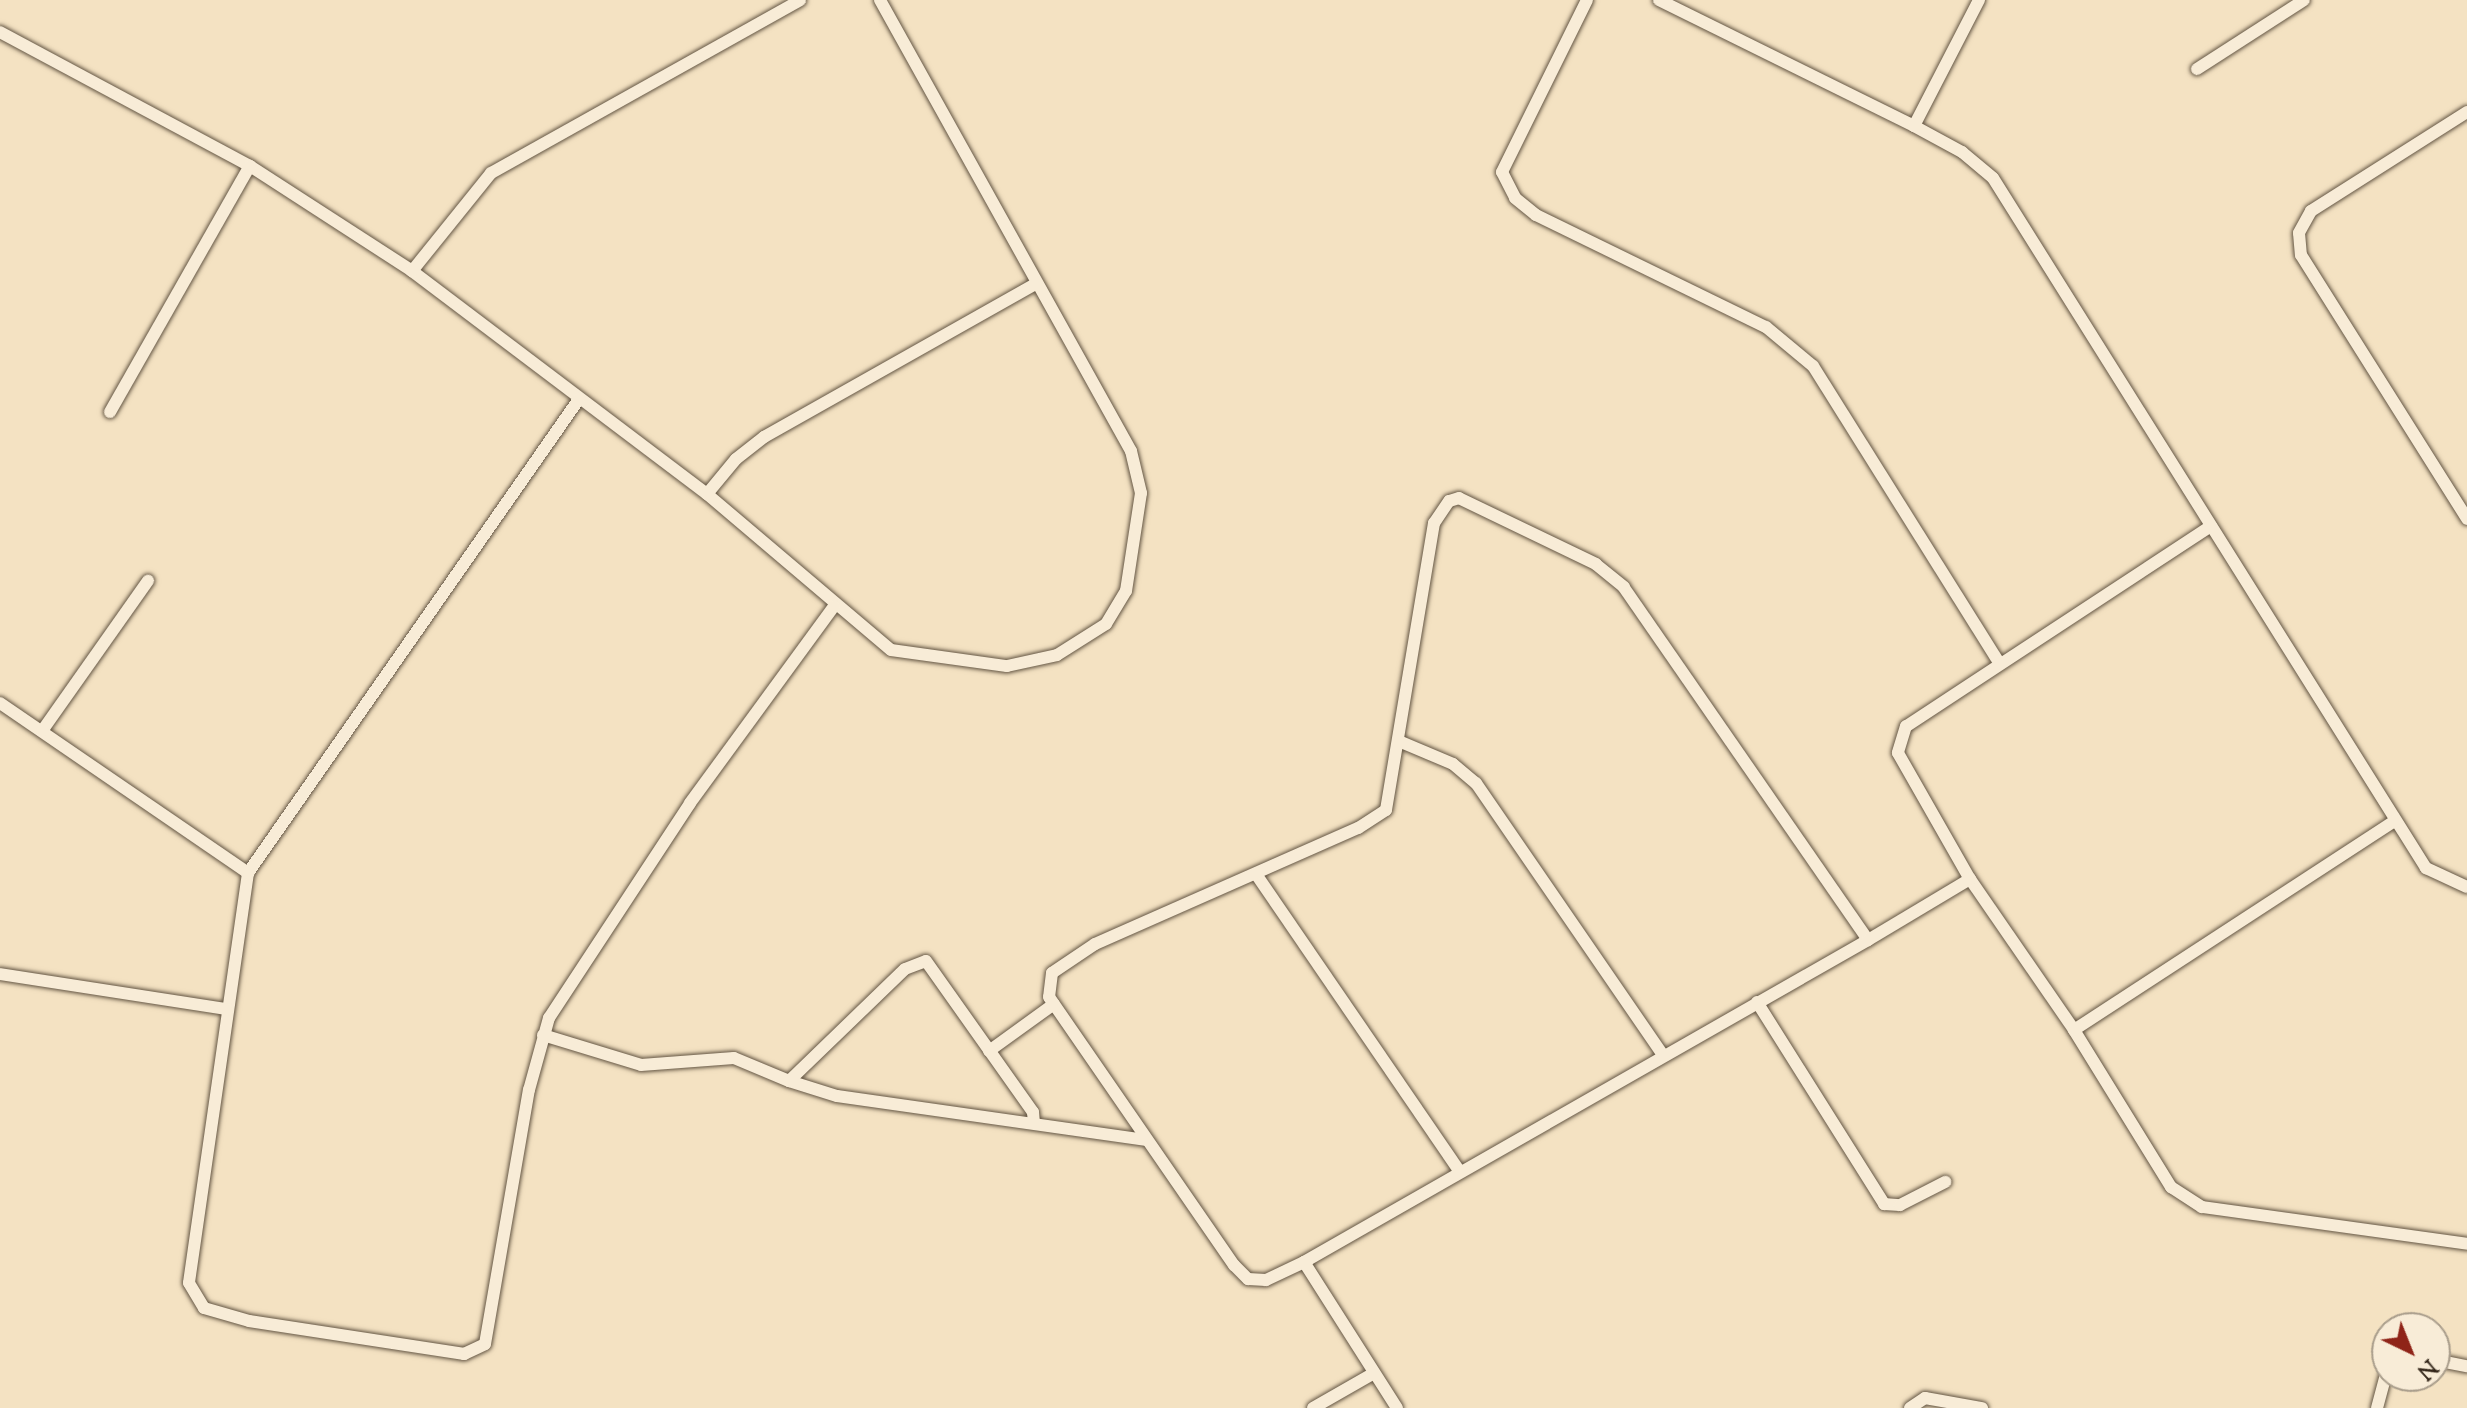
<!DOCTYPE html>
<style>
body{margin:0}
#map{position:relative;width:2467px;height:1408px;overflow:hidden;background:#f4e2c2;font-family:"Sorts Mill Goudy",serif}
div>[style]{position:absolute}
.roads{filter:drop-shadow(0 0 2px #635543) drop-shadow(0 0 2px #635543)}
.street>*{height:12px;margin:-6px;padding:0 6px;transform-origin:6px;border-radius:6px;background:#f8ecd7}
span{translate:-50% -50%;white-space:nowrap;text-align:center;line-height:1.15;-webkit-text-stroke:6px #f8ecd7;paint-order:stroke}
.north{position:absolute;left:2371px;top:1312px;width:80px;height:80px;box-sizing:border-box;background:#f8ecd7;border:2px solid #a99d8b;border-radius:50%;rotate:137deg;font-size:22px;font-weight:700;line-height:32px;text-align:center;color:#332619}
.north::after{content:'';display:block;margin:auto;width:28px;height:36px;background:#8f2418;clip-path:polygon(50% 0,100% 100%,50% 72%,0 100%)}
</style>
<div id="map">
<div class="roads">
<div class="street">
<div style="left:1587px;top:0;width:192px;rotate:116.3deg"></div>
<div style="left:1502px;top:172px;width:29px;rotate:63deg"></div>
<div style="left:1515px;top:198px;width:27px;rotate:39deg"></div>
<div style="left:1536px;top:215px;width:256px;rotate:26deg"></div>
<div style="left:1766px;top:327px;width:61px;rotate:39.7deg"></div>
<div style="left:1813px;top:366px;width:350px;rotate:57.9deg"></div>
<div style="left:1659px;top:0;width:284px;rotate:26.3deg"></div>
<div style="left:1914px;top:126px;width:55px;rotate:28.4deg"></div>
<div style="left:1962px;top:152px;width:40px;rotate:40deg"></div>
<div style="left:1993px;top:178px;width:815px;rotate:57.89deg"></div>
<div style="left:2426px;top:868px;width:45px;rotate:24.9deg"></div>
<div style="left:0;top:32px;width:284px;rotate:28.2deg"></div>
<div style="left:250px;top:166px;width:193px;rotate:32.9deg"></div>
<div style="left:412px;top:271px;width:370px;rotate:37.1deg"></div>
<div style="left:707px;top:494px;width:241px;rotate:40.3deg"></div>
<div style="left:891px;top:650px;width:117px;rotate:7.9deg"></div>
<div style="left:1007px;top:666px;width:51px;rotate:-12.4deg"></div>
<div style="left:1057px;top:655px;width:58px;rotate:-32.3deg"></div>
<div style="left:1106px;top:624px;width:39px;rotate:-59deg"></div>
<div style="left:1126px;top:591px;width:99px;rotate:-81.3deg"></div>
<div style="left:1141px;top:493px;width:43px;rotate:-103.4deg"></div>
<div style="left:1131px;top:451px;width:516px;rotate:-119.1deg"></div>
<div style="left:2197px;top:69px;width:127px;rotate:-32.8deg"></div>
<div style="left:2467px;top:112px;width:185px;rotate:147.6deg"></div>
<div style="left:2311px;top:211px;width:25px;rotate:119deg"></div>
<div style="left:2299px;top:233px;width:22px;rotate:85deg"></div>
<div style="left:2301px;top:255px;width:312px;rotate:57.8deg"></div>
<div style="left:1914px;top:126px;width:142px;rotate:-62.7deg"></div>
<div style="left:412px;top:271px;width:126px;rotate:-51.1deg"></div>
<div style="left:491px;top:173px;width:354px;rotate:-29.2deg"></div>
<div style="left:579px;top:399px;width:578px;rotate:124.93deg"></div>
<div style="left:248px;top:873px;width:414px;rotate:98.2deg"></div>
<div style="left:189px;top:1283px;width:29px;rotate:59deg"></div>
<div style="left:204px;top:1308px;width:47px;rotate:16.1deg"></div>
<div style="left:249px;top:1321px;width:218px;rotate:8.7deg"></div>
<div style="left:464px;top:1354px;width:23px;rotate:-25deg"></div>
<div style="left:485px;top:1344px;width:258px;rotate:-80.2deg"></div>
<div style="left:529px;top:1090px;width:75px;rotate:-74.5deg"></div>
<div style="left:549px;top:1018px;width:257px;rotate:-56.7deg"></div>
<div style="left:690px;top:803px;width:244px;rotate:-53.8deg"></div>
<div style="left:110px;top:412px;width:283px;rotate:-60.4deg"></div>
<div style="left:707px;top:494px;width:45px;rotate:-50.4deg"></div>
<div style="left:736px;top:459px;width:36px;rotate:-38deg"></div>
<div style="left:764px;top:437px;width:312px;rotate:-29.4deg"></div>
<div style="left:2211px;top:526px;width:365px;rotate:146.7deg"></div>
<div style="left:1906px;top:726px;width:28px;rotate:107deg"></div>
<div style="left:1898px;top:753px;width:145px;rotate:60.3deg"></div>
<div style="left:1970px;top:879px;width:183px;rotate:55.4deg"></div>
<div style="left:2074px;top:1030px;width:185px;rotate:58.3deg"></div>
<div style="left:2171px;top:1187px;width:37px;rotate:33deg"></div>
<div style="left:2202px;top:1207px;width:268px;rotate:7.9deg"></div>
<div style="left:0;top:703px;width:301px;rotate:34.4deg"></div>
<div style="left:42px;top:731px;width:184px;rotate:-54.8deg"></div>
<div style="left:1401px;top:742px;width:56px;rotate:22.9deg"></div>
<div style="left:1453px;top:764px;width:30px;rotate:40deg"></div>
<div style="left:1476px;top:783px;width:330px;rotate:55.5deg"></div>
<div style="left:1256px;top:874px;width:360px;rotate:55.6deg"></div>
<div style="left:1868px;top:940px;width:429px;rotate:-124.7deg"></div>
<div style="left:1624px;top:587px;width:36px;rotate:-141deg"></div>
<div style="left:1596px;top:564px;width:152px;rotate:-154.3deg"></div>
<div style="left:1459px;top:498px;width:10px;rotate:163deg"></div>
<div style="left:1449px;top:501px;width:27px;rotate:124deg"></div>
<div style="left:1434px;top:523px;width:291px;rotate:99.5deg"></div>
<div style="left:1386px;top:810px;width:33px;rotate:147deg"></div>
<div style="left:1358px;top:828px;width:287px;rotate:156.2deg"></div>
<div style="left:1095px;top:944px;width:52px;rotate:146deg"></div>
<div style="left:1052px;top:973px;width:24px;rotate:97deg"></div>
<div style="left:1049px;top:997px;width:326px;rotate:55.4deg"></div>
<div style="left:1234px;top:1265px;width:20px;rotate:45deg"></div>
<div style="left:1248px;top:1279px;width:18px;rotate:3deg"></div>
<div style="left:1266px;top:1280px;width:42px;rotate:-25.3deg"></div>
<div style="left:1304px;top:1262px;width:649px;rotate:-29.72deg"></div>
<div style="left:1868px;top:940px;width:119px;rotate:-30.9deg"></div>
<div style="left:0;top:974px;width:230px;rotate:8.8deg"></div>
<div style="left:1757px;top:1002px;width:239px;rotate:57.8deg"></div>
<div style="left:1884px;top:1204px;width:16px;rotate:4deg"></div>
<div style="left:1900px;top:1205px;width:51px;rotate:-27.1deg"></div>
<div style="left:2074px;top:1030px;width:383px;rotate:-33.1deg"></div>
<div style="left:543px;top:1035px;width:102px;rotate:17deg"></div>
<div style="left:641px;top:1065px;width:93px;rotate:-4.3deg"></div>
<div style="left:734px;top:1058px;width:60px;rotate:22.7deg"></div>
<div style="left:789px;top:1081px;width:161px;rotate:-44deg"></div>
<div style="left:905px;top:969px;width:22px;rotate:-21deg"></div>
<div style="left:926px;top:961px;width:185px;rotate:54.7deg"></div>
<div style="left:1033px;top:1112px;width:11px;rotate:85deg"></div>
<div style="left:989px;top:1051px;width:80px;rotate:-35.9deg"></div>
<div style="left:789px;top:1081px;width:50px;rotate:17.4deg"></div>
<div style="left:837px;top:1096px;width:313px;rotate:8.1deg"></div>
<div style="left:1304px;top:1262px;width:173px;rotate:57.5deg"></div>
<div style="left:2435px;top:1360px;width:33px;rotate:11deg"></div>
<div style="left:1313px;top:1408px;width:70px;rotate:-29.8deg"></div>
<div style="left:1910px;top:1408px;width:18px;rotate:-34deg"></div>
<div style="left:1925px;top:1398px;width:58px;rotate:10deg"></div>
<div style="left:2377px;top:1408px;width:39px;rotate:-75deg"></div>
</div>
</div>
<div class="north">N</div>
</div>
